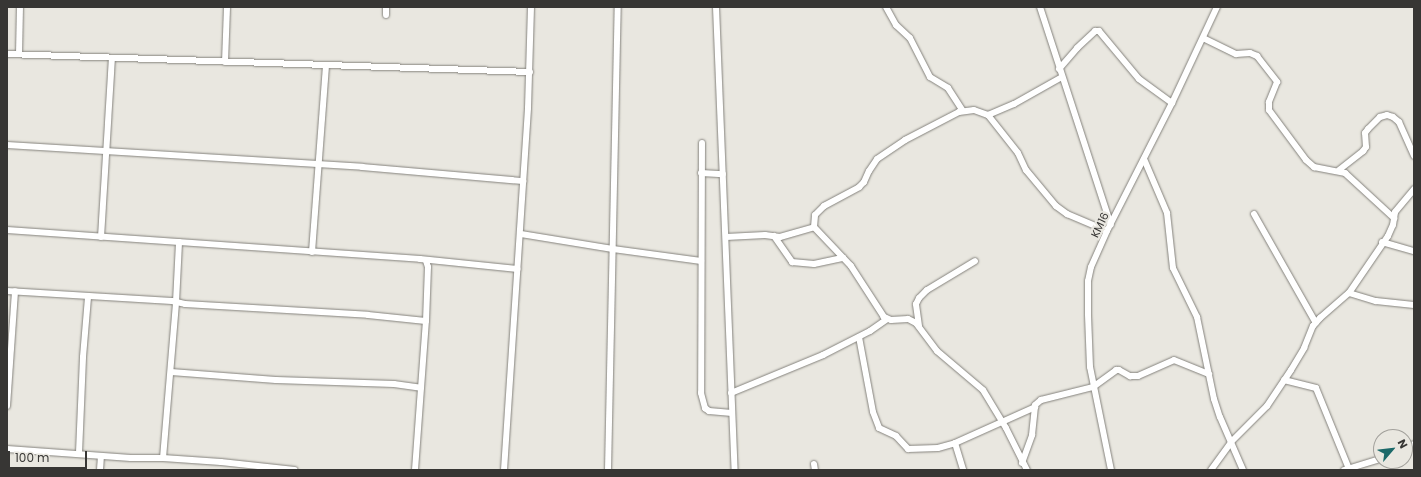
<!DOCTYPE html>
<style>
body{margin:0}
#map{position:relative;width:1421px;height:477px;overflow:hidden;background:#e9e7e0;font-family:Poppins,sans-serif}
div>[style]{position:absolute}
.roads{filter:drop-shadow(0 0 1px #84827c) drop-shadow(0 0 1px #84827c)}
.minor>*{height:6px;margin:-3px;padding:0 3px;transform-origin:3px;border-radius:3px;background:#fff}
span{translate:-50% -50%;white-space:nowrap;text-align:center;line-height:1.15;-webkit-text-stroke:4px #e9e7e0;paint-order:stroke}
.street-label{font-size:11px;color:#373634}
.frame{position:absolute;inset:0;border:8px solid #373634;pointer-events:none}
.north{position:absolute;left:1373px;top:429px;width:40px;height:40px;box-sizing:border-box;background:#e9e7e0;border:1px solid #a2a09b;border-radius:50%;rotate:62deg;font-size:11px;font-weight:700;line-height:16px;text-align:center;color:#373634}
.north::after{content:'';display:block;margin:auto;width:14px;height:18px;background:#1c6969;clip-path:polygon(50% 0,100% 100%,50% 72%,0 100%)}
.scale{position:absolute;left:8px;top:451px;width:79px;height:18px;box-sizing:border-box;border:2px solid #373634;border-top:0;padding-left:5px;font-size:12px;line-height:14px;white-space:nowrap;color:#373634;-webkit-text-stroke:3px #e9e7e0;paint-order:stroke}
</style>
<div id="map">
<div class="roads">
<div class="minor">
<div style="left:716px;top:7px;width:463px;rotate:87.7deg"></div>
<div style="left:886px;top:7px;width:21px;rotate:61deg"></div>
<div style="left:896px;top:25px;width:19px;rotate:43deg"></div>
<div style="left:910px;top:38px;width:44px;rotate:62.9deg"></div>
<div style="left:930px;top:77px;width:21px;rotate:31deg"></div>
<div style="left:948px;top:88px;width:27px;rotate:57deg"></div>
<div style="left:1040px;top:7px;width:229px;rotate:72deg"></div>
<div style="left:386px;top:15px;width:8px;rotate:-90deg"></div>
<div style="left:1203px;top:38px;width:37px;rotate:26deg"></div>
<div style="left:1236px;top:54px;width:14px;rotate:-4deg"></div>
<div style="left:1250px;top:53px;width:8px;rotate:23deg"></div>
<div style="left:1257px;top:56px;width:33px;rotate:52deg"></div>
<div style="left:1277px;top:82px;width:22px;rotate:112deg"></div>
<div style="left:1269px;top:102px;width:8px;rotate:90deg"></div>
<div style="left:1269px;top:110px;width:62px;rotate:53.5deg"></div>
<div style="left:1306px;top:160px;width:11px;rotate:41deg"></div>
<div style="left:1314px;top:167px;width:32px;rotate:11deg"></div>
<div style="left:1345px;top:173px;width:67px;rotate:42.6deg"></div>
<div style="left:7px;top:54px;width:523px;rotate:1.97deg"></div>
<div style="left:19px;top:54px;width:47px;rotate:-88.8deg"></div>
<div style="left:225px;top:62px;width:55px;rotate:-87.9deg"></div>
<div style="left:1059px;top:69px;width:28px;rotate:-49deg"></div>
<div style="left:1077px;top:48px;width:25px;rotate:-43deg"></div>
<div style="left:1095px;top:31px;width:4px"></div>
<div style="left:1099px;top:31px;width:62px;rotate:50.2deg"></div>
<div style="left:1139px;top:79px;width:41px;rotate:36deg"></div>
<div style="left:988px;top:115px;width:28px;rotate:-23deg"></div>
<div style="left:1014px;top:104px;width:55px;rotate:-29.4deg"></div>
<div style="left:702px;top:143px;width:250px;rotate:90.2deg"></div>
<div style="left:701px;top:393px;width:16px;rotate:75deg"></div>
<div style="left:705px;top:408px;width:5px;rotate:37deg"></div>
<div style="left:709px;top:411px;width:23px;rotate:5deg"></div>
<div style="left:7px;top:145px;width:356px;rotate:3.5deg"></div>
<div style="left:362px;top:167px;width:162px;rotate:5deg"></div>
<div style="left:1144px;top:159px;width:59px;rotate:66.9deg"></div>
<div style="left:1167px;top:213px;width:55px;rotate:83.8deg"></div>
<div style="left:1173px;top:268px;width:55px;rotate:63.9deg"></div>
<div style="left:1197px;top:317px;width:84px;rotate:78.3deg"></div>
<div style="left:1214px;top:399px;width:19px;rotate:72deg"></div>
<div style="left:1220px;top:417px;width:58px;rotate:66.5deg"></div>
<div style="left:1339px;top:170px;width:31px;rotate:-38deg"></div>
<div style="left:1363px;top:151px;width:5px;rotate:-53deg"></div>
<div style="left:1366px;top:147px;width:14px;rotate:-94deg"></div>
<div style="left:1365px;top:133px;width:5px;rotate:-53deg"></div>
<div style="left:1368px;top:129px;width:17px;rotate:-45deg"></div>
<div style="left:1380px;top:117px;width:7px;rotate:-16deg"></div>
<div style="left:1387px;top:115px;width:6px;rotate:18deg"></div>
<div style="left:1393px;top:117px;width:8px;rotate:40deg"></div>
<div style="left:1399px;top:122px;width:37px;rotate:66deg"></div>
<div style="left:701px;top:173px;width:22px;rotate:3deg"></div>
<div style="left:1254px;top:214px;width:125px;rotate:60.4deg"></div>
<div style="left:7px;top:230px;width:414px;rotate:4deg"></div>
<div style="left:420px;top:259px;width:98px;rotate:5.9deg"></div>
<div style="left:521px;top:234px;width:93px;rotate:9.3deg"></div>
<div style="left:613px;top:249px;width:89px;rotate:7.8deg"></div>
<div style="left:774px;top:236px;width:32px;rotate:55deg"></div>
<div style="left:792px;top:262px;width:22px;rotate:5deg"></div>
<div style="left:814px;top:264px;width:30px;rotate:-12deg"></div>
<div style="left:101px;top:237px;width:178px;rotate:-86.5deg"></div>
<div style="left:726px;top:237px;width:39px;rotate:-3deg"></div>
<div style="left:765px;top:235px;width:15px;rotate:8deg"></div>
<div style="left:780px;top:237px;width:35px;rotate:-16deg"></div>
<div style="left:1382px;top:242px;width:33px;rotate:16deg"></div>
<div style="left:312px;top:252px;width:186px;rotate:-85.7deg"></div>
<div style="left:7px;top:291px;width:165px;rotate:3.5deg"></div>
<div style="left:172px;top:301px;width:13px;rotate:13deg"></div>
<div style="left:185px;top:304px;width:183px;rotate:3.4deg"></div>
<div style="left:368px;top:315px;width:58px;rotate:5.9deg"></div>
<div style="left:1349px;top:293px;width:28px;rotate:17deg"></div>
<div style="left:1376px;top:301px;width:38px;rotate:6deg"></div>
<div style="left:919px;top:326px;width:22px;rotate:-98deg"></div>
<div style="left:916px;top:304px;width:7px;rotate:-63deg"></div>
<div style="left:919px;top:298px;width:11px;rotate:-45deg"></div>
<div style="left:927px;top:290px;width:56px;rotate:-31.1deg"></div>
<div style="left:859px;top:337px;width:76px;rotate:79.4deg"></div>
<div style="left:873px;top:412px;width:17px;rotate:69deg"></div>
<div style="left:879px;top:428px;width:19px;rotate:25deg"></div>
<div style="left:896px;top:436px;width:18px;rotate:47deg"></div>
<div style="left:908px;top:449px;width:30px;rotate:-2deg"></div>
<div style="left:938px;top:448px;width:18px;rotate:-16deg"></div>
<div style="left:955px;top:443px;width:88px;rotate:-24.2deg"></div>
<div style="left:171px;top:372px;width:105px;rotate:4.4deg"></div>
<div style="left:276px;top:380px;width:118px;rotate:1.9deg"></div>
<div style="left:394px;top:384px;width:27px;rotate:8deg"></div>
<div style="left:1284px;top:380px;width:33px;rotate:14deg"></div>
<div style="left:1316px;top:388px;width:87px;rotate:67.8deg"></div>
<div style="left:731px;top:393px;width:100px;rotate:-22.4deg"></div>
<div style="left:823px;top:355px;width:53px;rotate:-27.1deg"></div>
<div style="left:870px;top:331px;width:21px;rotate:-35deg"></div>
<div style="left:7px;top:406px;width:115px;rotate:-86deg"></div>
<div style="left:955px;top:443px;width:28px;rotate:73deg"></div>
<div style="left:7px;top:449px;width:124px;rotate:4.2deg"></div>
<div style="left:131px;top:458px;width:32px"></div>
<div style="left:163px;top:458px;width:58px;rotate:3.9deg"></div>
<div style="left:221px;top:462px;width:74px;rotate:6.2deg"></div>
<div style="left:1405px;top:449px;width:10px;rotate:-29deg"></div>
<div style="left:79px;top:453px;width:96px;rotate:-87.6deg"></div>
<div style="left:83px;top:357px;width:60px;rotate:-85.2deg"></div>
<div style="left:163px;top:458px;width:157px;rotate:-85.2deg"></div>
<div style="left:176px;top:302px;width:60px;rotate:-87.1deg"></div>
<div style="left:1022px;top:463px;width:30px;rotate:-70deg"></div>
<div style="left:1032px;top:435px;width:30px;rotate:-84deg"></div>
<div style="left:1035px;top:405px;width:8px;rotate:-40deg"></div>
<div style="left:1041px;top:400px;width:54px;rotate:-14deg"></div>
<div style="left:1093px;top:387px;width:29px;rotate:-36deg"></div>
<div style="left:1116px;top:370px;width:3px"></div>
<div style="left:1119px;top:370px;width:13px;rotate:29deg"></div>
<div style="left:1130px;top:376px;width:8px"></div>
<div style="left:1138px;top:376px;width:39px;rotate:-24deg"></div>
<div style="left:1174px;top:360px;width:38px;rotate:22deg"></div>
<div style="left:814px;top:464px;width:6px;rotate:81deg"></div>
<div style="left:100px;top:470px;width:14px;rotate:-86deg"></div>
<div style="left:415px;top:470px;width:149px;rotate:-85.8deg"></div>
<div style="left:426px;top:321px;width:54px;rotate:-87.9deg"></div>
<div style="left:428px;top:267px;width:6px;rotate:-108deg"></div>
<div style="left:504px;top:470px;width:363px;rotate:-86.2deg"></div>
<div style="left:528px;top:108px;width:101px;rotate:-88.3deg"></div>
<div style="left:608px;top:470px;width:463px;rotate:-88.8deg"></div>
<div style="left:1027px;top:470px;width:47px;rotate:-116.6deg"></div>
<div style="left:1006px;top:428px;width:44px;rotate:-121.2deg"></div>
<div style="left:983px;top:390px;width:60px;rotate:-139.7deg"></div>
<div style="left:937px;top:351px;width:35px;rotate:-127deg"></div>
<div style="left:916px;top:323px;width:9px;rotate:-153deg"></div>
<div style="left:908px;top:319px;width:17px;rotate:177deg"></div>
<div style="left:891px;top:320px;width:8px;rotate:-157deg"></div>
<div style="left:884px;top:317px;width:61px;rotate:-122.9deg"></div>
<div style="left:851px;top:266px;width:54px;rotate:-133.5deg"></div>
<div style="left:814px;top:227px;width:12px;rotate:-85deg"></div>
<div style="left:815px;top:215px;width:13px;rotate:-45deg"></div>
<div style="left:824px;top:206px;width:40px;rotate:-28deg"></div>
<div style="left:859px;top:187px;width:7px;rotate:-45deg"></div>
<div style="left:864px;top:182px;width:12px;rotate:-66deg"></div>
<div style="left:869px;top:171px;width:14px;rotate:-56deg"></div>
<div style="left:877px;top:159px;width:34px;rotate:-34deg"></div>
<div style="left:905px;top:140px;width:61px;rotate:-27.4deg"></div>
<div style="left:959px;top:112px;width:15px;rotate:-8deg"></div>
<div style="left:974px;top:110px;width:15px;rotate:20deg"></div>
<div style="left:988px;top:115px;width:48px;rotate:51.7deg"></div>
<div style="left:1018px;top:153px;width:19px;rotate:65deg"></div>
<div style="left:1026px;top:170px;width:47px;rotate:50.2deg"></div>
<div style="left:1056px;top:206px;width:14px;rotate:36deg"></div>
<div style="left:1067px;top:214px;width:43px;rotate:23deg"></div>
<div style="left:1111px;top:470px;width:105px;rotate:-101.5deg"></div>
<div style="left:1090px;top:367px;width:53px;rotate:-92.2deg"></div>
<div style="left:1088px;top:314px;width:33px;rotate:-90deg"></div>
<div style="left:1088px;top:281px;width:14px;rotate:-78deg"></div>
<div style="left:1091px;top:267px;width:39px;rotate:-66deg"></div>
<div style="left:1107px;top:231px;width:144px;rotate:-63.1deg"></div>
<div style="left:1172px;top:103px;width:106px;rotate:-64.9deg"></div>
<div style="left:1211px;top:470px;width:34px;rotate:-54deg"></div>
<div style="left:1231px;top:442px;width:51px;rotate:-45deg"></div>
<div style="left:1267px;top:406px;width:43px;rotate:-56.3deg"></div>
<div style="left:1291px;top:370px;width:26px;rotate:-59deg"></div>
<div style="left:1304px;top:348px;width:24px;rotate:-68deg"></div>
<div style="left:1313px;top:326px;width:11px;rotate:-49deg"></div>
<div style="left:1320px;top:318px;width:38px;rotate:-41deg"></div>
<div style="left:1349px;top:293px;width:69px;rotate:-55.6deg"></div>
<div style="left:1388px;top:236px;width:12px;rotate:-66deg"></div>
<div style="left:1393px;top:225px;width:13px;rotate:-81deg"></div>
<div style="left:1395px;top:212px;width:30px;rotate:-50deg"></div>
<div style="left:1344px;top:470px;width:39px;rotate:-17deg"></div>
</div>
</div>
<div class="street-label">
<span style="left:1100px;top:225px;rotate:-64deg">KM16</span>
</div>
<div class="frame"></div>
<div class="north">N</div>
<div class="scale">100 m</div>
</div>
